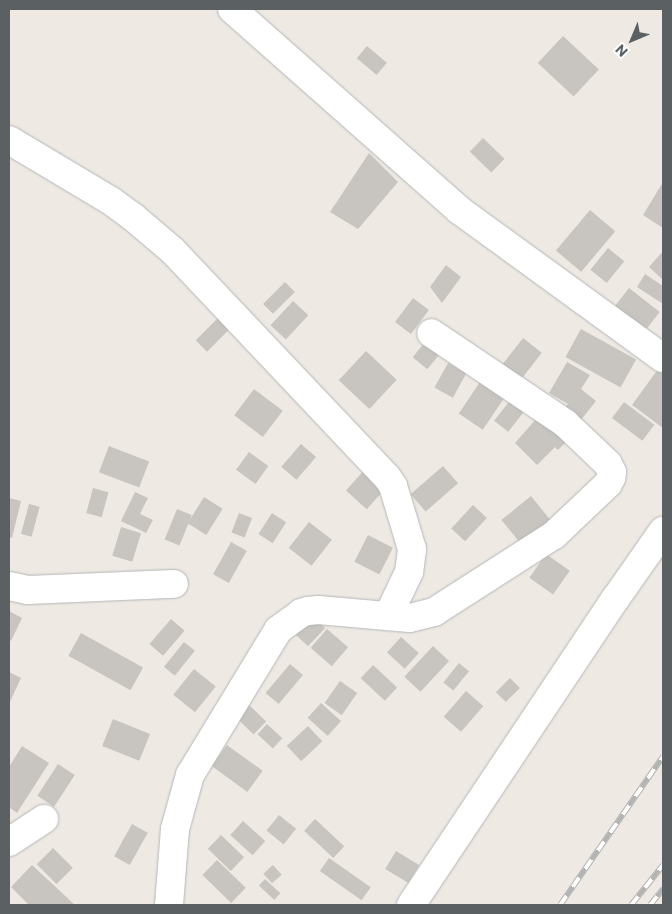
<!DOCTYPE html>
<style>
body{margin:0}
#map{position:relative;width:672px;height:914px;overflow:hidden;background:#eeeae3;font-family:Commissioner,sans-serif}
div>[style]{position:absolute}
.building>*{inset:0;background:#c8c5c0;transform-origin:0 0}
.roads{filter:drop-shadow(0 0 1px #b4b6ba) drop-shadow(0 0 1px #b4b6ba)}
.minor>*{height:28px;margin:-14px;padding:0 14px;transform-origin:14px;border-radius:14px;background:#fff}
.rail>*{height:5.5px;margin-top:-2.75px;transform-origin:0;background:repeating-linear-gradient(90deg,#fff 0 11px,#b2b3b3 0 22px);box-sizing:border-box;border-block:1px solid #b2b3b3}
span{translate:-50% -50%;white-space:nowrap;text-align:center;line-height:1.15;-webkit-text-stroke:4.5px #fff;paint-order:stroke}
.frame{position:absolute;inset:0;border:10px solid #5b6063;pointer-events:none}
.north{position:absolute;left:607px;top:15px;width:50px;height:50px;-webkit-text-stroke:4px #fff;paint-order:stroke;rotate:225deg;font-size:14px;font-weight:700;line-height:20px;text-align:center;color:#5b6063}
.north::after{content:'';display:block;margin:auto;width:18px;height:22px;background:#5b6063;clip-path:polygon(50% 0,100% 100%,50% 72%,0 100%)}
</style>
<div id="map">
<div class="building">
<div style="left:563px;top:36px;width:49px;height:37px;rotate:43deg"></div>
<div style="left:367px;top:46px;width:26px;height:16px;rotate:40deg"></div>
<div style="left:483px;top:138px;width:30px;height:19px;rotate:44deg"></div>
<div style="clip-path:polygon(369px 153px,398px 182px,358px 229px,330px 212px)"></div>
<div style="clip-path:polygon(663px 182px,663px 228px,643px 215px)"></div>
<div style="left:590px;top:210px;width:33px;height:53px;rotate:40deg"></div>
<div style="left:608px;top:248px;width:21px;height:28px;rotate:39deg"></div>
<div style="clip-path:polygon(663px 251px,663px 280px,649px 267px)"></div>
<div style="clip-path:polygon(446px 265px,461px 277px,442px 303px,430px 287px)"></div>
<div style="clip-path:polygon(645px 274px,663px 286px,663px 304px,637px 287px)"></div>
<div style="left:285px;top:282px;width:14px;height:31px;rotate:45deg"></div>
<div style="left:629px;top:288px;width:39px;height:28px;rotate:38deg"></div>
<div style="left:413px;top:298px;width:20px;height:30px;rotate:37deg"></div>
<div style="left:293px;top:301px;width:21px;height:33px;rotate:43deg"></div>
<div style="left:219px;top:317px;width:16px;height:33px;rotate:45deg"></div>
<div style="left:581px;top:329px;width:63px;height:32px;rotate:29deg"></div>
<div style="left:429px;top:337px;width:19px;height:26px;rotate:39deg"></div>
<div style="left:523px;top:338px;width:24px;height:34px;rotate:38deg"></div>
<div style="left:366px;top:351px;width:42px;height:40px;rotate:43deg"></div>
<div style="clip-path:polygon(567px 362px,590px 375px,581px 389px,596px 401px,577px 425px,561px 413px,568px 404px,549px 393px)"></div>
<div style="left:448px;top:363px;width:21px;height:28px;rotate:29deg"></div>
<div style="clip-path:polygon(661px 365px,663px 367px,663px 428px,632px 405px)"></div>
<div style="left:480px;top:382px;width:29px;height:38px;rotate:34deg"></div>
<div style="left:254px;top:389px;width:36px;height:33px;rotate:37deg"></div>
<div style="left:515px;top:394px;width:18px;height:34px;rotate:38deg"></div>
<div style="left:624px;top:402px;width:38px;height:20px;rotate:37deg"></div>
<div style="clip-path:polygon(543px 411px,570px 438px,558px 450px,555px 447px,537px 465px,515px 443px)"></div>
<div style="left:301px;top:444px;width:20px;height:30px;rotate:41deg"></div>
<div style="left:109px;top:446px;width:43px;height:28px;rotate:21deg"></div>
<div style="left:249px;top:452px;width:24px;height:22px;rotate:36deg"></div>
<div style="left:368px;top:466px;width:28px;height:33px;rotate:42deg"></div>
<div style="left:443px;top:466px;width:23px;height:43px;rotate:49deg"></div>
<div style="left:93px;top:488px;width:16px;height:26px;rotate:15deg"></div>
<div style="clip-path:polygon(135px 492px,148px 498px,140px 514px,153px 520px,146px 533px,121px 521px)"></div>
<div style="left:531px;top:496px;width:33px;height:38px;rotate:51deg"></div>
<div style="left:204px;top:497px;width:22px;height:31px;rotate:32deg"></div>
<div style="clip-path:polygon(9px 498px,21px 501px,12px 538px,9px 537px)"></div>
<div style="left:29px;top:504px;width:11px;height:31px;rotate:15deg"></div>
<div style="left:473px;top:505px;width:19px;height:32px;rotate:43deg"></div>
<div style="left:177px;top:509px;width:16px;height:33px;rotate:22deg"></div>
<div style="left:239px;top:513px;width:14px;height:21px;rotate:21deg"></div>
<div style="left:272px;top:513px;width:17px;height:25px;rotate:33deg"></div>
<div style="left:309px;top:522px;width:29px;height:33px;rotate:38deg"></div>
<div style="left:121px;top:527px;width:21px;height:30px;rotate:17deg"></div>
<div style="left:368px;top:535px;width:28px;height:30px;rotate:27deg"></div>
<div style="left:231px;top:542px;width:18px;height:37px;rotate:29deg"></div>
<div style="left:546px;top:554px;width:29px;height:29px;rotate:35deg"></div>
<div style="clip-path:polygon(9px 611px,22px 618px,11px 641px,9px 639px)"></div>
<div style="left:309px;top:613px;width:22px;height:25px;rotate:43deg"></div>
<div style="left:171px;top:619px;width:18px;height:33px;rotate:41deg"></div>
<div style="left:327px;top:629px;width:28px;height:25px;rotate:41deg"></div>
<div style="left:81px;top:633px;width:71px;height:26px;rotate:29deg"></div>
<div style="left:401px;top:637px;width:24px;height:21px;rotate:42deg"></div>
<div style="left:184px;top:642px;width:14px;height:32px;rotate:39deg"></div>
<div style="left:433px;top:646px;width:22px;height:42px;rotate:43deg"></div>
<div style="left:459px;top:663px;width:13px;height:25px;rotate:39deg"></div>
<div style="left:290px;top:664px;width:17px;height:38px;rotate:40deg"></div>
<div style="left:373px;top:665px;width:33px;height:18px;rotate:43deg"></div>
<div style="left:194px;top:669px;width:28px;height:33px;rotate:39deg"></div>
<div style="clip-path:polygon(9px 672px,21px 678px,9px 704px)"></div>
<div style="left:510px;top:678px;width:14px;height:20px;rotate:45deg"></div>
<div style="left:340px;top:681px;width:21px;height:27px;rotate:35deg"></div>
<div style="left:466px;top:691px;width:23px;height:34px;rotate:41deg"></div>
<div style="left:246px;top:702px;width:28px;height:18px;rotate:44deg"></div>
<div style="left:321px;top:703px;width:27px;height:20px;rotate:42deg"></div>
<div style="left:113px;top:719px;width:40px;height:29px;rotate:22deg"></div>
<div style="left:267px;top:724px;width:21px;height:14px;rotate:43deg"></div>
<div style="left:308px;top:726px;width:21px;height:29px;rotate:47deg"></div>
<div style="left:227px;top:745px;width:44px;height:26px;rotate:36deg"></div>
<div style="clip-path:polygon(22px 746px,49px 763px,17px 813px,9px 807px,9px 767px)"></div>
<div style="left:58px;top:764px;width:20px;height:38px;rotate:33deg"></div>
<div style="left:279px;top:815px;width:22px;height:20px;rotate:39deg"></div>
<div style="left:315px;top:819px;width:40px;height:16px;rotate:43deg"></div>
<div style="left:243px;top:821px;width:30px;height:19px;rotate:42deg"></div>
<div style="left:132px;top:824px;width:18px;height:37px;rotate:29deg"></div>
<div style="left:221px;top:835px;width:32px;height:19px;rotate:44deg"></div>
<div style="left:53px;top:848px;width:28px;height:23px;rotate:45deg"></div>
<div style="left:396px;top:851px;width:27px;height:21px;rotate:31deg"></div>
<div style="left:329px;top:858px;width:51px;height:16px;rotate:35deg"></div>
<div style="left:217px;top:860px;width:40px;height:21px;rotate:44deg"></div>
<div style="clip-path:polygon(32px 865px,75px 905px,29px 905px,11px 887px)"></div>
<div style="left:273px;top:865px;width:13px;height:13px;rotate:48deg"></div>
<div style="left:265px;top:879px;width:21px;height:9px;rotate:43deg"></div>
</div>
<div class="roads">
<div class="minor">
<div style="left:232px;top:9px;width:303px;rotate:41.5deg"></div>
<div style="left:459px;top:210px;width:252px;rotate:36deg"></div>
<div style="left:9px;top:140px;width:119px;rotate:30.9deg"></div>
<div style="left:111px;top:201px;width:27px;rotate:36deg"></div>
<div style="left:133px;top:217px;width:52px;rotate:40.4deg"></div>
<div style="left:173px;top:251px;width:311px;rotate:46.6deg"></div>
<div style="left:387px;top:477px;width:11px;rotate:56deg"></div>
<div style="left:393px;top:486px;width:66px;rotate:73.2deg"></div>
<div style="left:412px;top:549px;width:23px;rotate:97deg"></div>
<div style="left:409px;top:572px;width:49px;rotate:115.5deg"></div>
<div style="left:9px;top:586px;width:19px;rotate:12deg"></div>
<div style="left:28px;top:590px;width:146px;rotate:-2.4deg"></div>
<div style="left:9px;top:842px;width:42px;rotate:-33.3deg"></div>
<div style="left:169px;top:905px;width:76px;rotate:-85.5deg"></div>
<div style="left:175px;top:829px;width:56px;rotate:-74.5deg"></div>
<div style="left:190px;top:775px;width:170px;rotate:-58.7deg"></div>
<div style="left:278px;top:630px;width:29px;rotate:-36deg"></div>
<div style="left:301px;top:613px;width:7px;rotate:-16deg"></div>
<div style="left:308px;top:611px;width:10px;rotate:-6deg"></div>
<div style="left:318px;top:610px;width:92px;rotate:5deg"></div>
<div style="left:410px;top:618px;width:25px;rotate:-14deg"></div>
<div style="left:434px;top:612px;width:143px;rotate:-32.7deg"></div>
<div style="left:554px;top:535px;width:74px;rotate:-43.4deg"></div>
<div style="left:608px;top:484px;width:7px;rotate:-63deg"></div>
<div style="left:611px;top:478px;width:6px;rotate:-81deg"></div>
<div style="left:612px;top:472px;width:9px;rotate:-117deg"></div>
<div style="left:608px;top:464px;width:59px;rotate:-136.4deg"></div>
<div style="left:565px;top:423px;width:161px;rotate:-146.1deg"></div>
<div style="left:411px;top:905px;width:369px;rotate:-56.3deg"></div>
<div style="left:616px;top:598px;width:82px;rotate:-55deg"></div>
</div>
</div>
<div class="rail">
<div style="left:560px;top:905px;width:181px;rotate:-55.3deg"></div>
<div style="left:631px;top:905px;width:51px;rotate:-51.3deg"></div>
<div style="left:650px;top:905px;width:21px;rotate:-51deg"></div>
</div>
<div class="frame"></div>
<div class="north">N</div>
</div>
